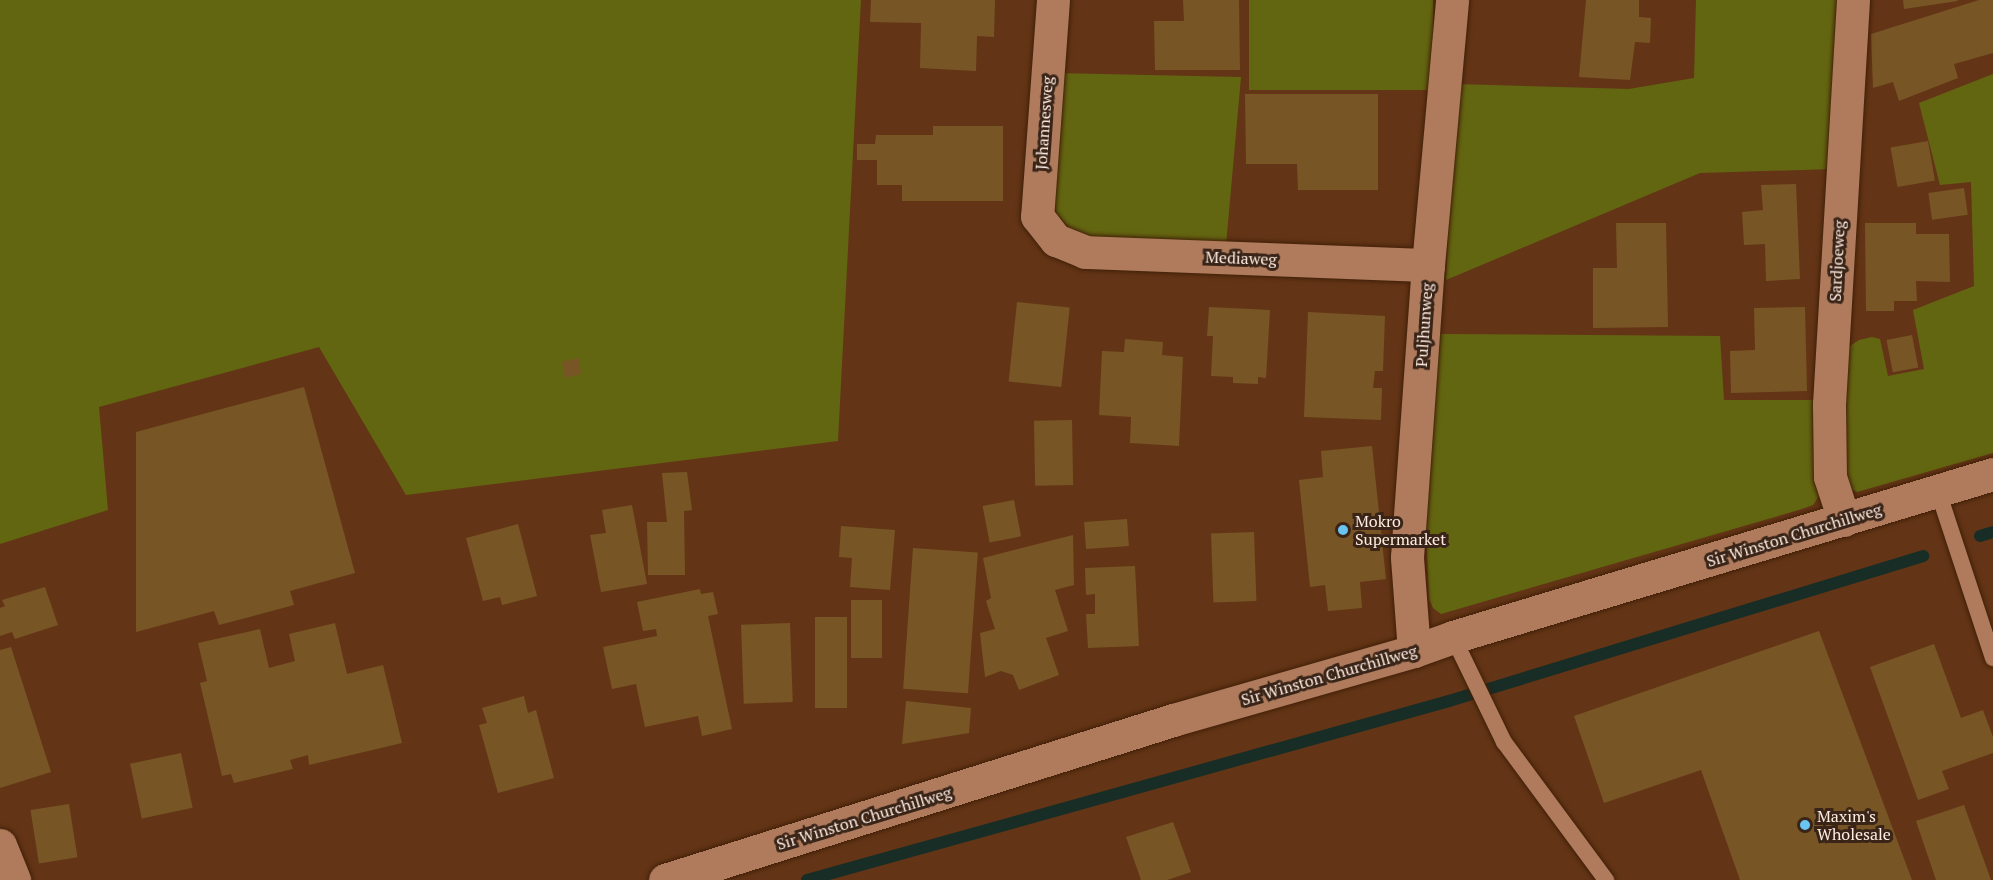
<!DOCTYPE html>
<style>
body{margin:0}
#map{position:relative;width:1993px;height:880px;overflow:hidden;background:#633516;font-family:"PT Serif",serif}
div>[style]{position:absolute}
.green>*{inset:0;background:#636611;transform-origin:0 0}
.stream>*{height:12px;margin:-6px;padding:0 6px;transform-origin:6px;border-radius:6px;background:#182d26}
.building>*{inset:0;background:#785525;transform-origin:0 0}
.roads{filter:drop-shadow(0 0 2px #411f07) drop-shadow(0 0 2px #411f07)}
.service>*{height:16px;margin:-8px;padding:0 8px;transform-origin:8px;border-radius:8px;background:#af7b5c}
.minor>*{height:33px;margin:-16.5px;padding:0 16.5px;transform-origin:16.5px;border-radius:16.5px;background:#af7b5c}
.tertiary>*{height:33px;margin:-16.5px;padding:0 16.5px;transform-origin:16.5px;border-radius:16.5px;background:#af7b5c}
.dots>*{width:16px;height:16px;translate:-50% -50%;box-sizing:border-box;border:3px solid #392417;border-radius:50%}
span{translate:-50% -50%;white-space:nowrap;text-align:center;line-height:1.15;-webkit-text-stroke:6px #392417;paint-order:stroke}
.street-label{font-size:16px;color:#ffede3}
.poi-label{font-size:16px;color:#ffede3}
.left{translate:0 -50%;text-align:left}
</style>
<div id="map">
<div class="green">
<div style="clip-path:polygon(0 0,861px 0,838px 441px,406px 495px,319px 347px,99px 407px,108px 510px,0 544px)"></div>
<div style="left:1249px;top:0;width:184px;height:90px"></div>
<div style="clip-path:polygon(1696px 0,1843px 0,1833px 169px,1700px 173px,1446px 280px,1455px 84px,1629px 89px,1694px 78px)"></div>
<div style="clip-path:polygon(1054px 73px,1241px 77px,1226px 245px,1092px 240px,1071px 229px,1057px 216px,1051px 206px)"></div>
<div style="clip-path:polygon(1993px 74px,1993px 453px,1857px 492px,1846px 487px,1844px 350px,1859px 340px,1872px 337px,1880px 339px,1888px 376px,1924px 369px,1913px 310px,1974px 286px,1971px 182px,1940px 185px,1919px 103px)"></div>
<div style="clip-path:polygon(1439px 334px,1720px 336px,1724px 400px,1822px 400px,1819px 496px,1813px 505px,1802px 509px,1441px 614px,1433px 608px,1429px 599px,1426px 525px)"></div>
</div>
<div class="stream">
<div style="left:1980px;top:536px;width:14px;rotate:-17deg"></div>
<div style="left:807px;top:880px;width:666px;rotate:-15.58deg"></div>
<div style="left:1449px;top:701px;width:496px;rotate:-17deg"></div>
</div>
<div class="building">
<div style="clip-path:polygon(871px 0,995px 0,994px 37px,977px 36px,976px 71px,920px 68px,921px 23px,870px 22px)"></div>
<div style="clip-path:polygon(1183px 0,1239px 0,1240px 70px,1155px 70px,1154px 21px,1184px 21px)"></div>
<div style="clip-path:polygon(1586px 0,1639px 0,1639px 17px,1651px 18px,1650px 43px,1635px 42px,1630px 80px,1579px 77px)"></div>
<div style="clip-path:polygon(1903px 0,1957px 0,1958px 1px,1904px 9px)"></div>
<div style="clip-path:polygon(1979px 0,1993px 0,1993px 53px,1954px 64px,1958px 78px,1899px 101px,1893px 82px,1873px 88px,1871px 34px)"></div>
<div style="clip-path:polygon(1245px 94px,1378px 94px,1378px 190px,1298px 190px,1297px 164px,1246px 164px)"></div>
<div style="clip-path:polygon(933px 126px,1003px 126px,1003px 201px,902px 201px,902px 185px,877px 185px,877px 160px,857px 160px,857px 144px,875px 144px,876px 135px,933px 135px)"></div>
<div style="left:1928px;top:141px;width:40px;height:38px;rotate:80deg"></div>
<div style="clip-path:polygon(1796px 184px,1800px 279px,1766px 281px,1765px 244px,1744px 245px,1742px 212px,1763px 210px,1761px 185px)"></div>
<div style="left:1964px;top:188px;width:27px;height:36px;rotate:82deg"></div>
<div style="clip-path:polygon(1616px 223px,1666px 223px,1668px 327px,1593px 328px,1593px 268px,1617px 268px)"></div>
<div style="clip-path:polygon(1865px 223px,1916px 223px,1916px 234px,1949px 234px,1950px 282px,1916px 281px,1917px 301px,1894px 301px,1894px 311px,1866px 311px)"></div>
<div style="left:1017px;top:302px;width:53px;height:80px;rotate:6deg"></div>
<div style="clip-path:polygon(1209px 307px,1270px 310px,1266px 378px,1258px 377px,1258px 384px,1233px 383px,1233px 377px,1211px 376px,1213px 336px,1207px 336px)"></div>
<div style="clip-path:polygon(1805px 307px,1807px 391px,1731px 393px,1730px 351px,1755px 350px,1754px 308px)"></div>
<div style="clip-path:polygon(1308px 312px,1385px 316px,1383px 371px,1375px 371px,1373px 388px,1382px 388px,1381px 420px,1304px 417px)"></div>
<div style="left:1912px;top:335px;width:33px;height:26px;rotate:79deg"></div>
<div style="clip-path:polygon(1125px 339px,1163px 342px,1162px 355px,1183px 357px,1179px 446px,1130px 443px,1131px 417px,1099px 415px,1102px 351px,1124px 352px)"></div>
<div style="clip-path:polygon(579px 358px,581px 374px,565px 378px,562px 362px)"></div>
<div style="clip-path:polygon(304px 387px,355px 573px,290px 591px,294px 605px,219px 625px,214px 611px,136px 632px,136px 432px)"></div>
<div style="left:1072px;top:420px;width:65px;height:38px;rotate:89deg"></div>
<div style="clip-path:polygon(1372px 446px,1386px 579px,1360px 582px,1362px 608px,1328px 611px,1325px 585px,1310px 587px,1299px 480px,1323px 477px,1321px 451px)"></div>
<div style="clip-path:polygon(687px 472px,692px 510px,684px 511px,685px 575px,648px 575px,647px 522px,667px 522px,662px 473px)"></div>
<div style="left:1014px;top:500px;width:37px;height:32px;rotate:79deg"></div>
<div style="clip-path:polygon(632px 505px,647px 584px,601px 592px,590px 535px,606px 533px,602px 510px)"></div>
<div style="left:1127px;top:519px;width:27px;height:43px;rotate:86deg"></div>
<div style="clip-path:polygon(518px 524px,537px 596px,502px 605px,500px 597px,483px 601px,466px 538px)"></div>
<div style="clip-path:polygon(841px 526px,895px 530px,890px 590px,850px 587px,852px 558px,839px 557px)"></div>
<div style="left:1254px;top:532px;width:69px;height:43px;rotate:88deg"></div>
<div style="clip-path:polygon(1073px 535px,1074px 585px,1055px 590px,1068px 631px,1046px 638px,1059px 675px,1019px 690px,1013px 675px,1001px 671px,985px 677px,980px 633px,995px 629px,986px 601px,991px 598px,983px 558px)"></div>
<div style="left:913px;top:548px;width:65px;height:141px;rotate:4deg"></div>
<div style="clip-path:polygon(1135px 566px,1139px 646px,1088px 648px,1086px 614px,1095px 614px,1095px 594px,1086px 595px,1085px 568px)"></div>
<div style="clip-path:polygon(45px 587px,58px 625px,15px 639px,12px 632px,0 636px,0 608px,5px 606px,2px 600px)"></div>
<div style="clip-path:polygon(700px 589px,701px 594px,713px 592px,718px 614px,708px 616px,732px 729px,702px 736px,698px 716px,645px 727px,636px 684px,612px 689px,603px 647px,657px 636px,656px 629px,643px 631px,637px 602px)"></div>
<div style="left:851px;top:600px;width:31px;height:58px"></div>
<div style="left:815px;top:617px;width:32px;height:91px"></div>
<div style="clip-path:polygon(335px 623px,347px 674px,383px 665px,402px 743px,309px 765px,308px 755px,290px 760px,293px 769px,234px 783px,231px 774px,222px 776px,200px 683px,207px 681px,198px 643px,260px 629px,269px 668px,295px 661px,289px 634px)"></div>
<div style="left:790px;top:623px;width:79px;height:49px;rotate:88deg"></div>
<div style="clip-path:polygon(1819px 631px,1912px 880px,1740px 880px,1701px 770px,1604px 803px,1574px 716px)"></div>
<div style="clip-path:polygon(1934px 644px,1961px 718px,1983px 710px,1993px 737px,1993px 753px,1942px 771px,1949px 789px,1918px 800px,1870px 667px)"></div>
<div style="clip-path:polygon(11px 647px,51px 772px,0 788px,0 650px)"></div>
<div style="clip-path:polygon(524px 696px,528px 713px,536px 710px,554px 778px,498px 793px,479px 725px,487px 723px,482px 708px)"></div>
<div style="clip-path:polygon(906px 701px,971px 708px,969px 733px,902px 744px)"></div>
<div style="left:181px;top:753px;width:56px;height:52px;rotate:78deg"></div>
<div style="left:69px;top:804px;width:54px;height:39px;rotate:81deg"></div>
<div style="clip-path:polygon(1964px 805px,1991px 880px,1936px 880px,1916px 821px)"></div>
<div style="clip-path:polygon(1173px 822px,1191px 872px,1167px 880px,1141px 880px,1126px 837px)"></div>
</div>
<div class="roads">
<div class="service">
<div style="left:1938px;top:491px;width:176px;rotate:71.8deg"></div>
<div style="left:1453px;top:637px;width:117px;rotate:64.1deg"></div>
<div style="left:1504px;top:742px;width:172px;rotate:53.5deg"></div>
</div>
<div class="minor">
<div style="left:1053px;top:0;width:217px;rotate:94.2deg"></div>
<div style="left:1037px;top:216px;width:31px;rotate:52deg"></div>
<div style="left:1056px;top:240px;width:31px;rotate:22deg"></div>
<div style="left:1085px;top:252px;width:343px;rotate:2.2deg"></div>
<div style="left:1844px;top:520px;width:45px;rotate:-108deg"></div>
<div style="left:1830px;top:477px;width:73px;rotate:-90.8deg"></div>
<div style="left:1829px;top:404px;width:405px;rotate:-86.6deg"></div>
<div style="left:1414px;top:651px;width:94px;rotate:-94.3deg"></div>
<div style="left:1407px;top:557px;width:293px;rotate:-85.9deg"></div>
<div style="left:1428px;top:265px;width:266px;rotate:-84.8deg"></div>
<div style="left:0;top:845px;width:38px;rotate:68deg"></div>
</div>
<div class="tertiary">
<div style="left:665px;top:880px;width:533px;rotate:-17.48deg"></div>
<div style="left:1173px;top:720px;width:251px;rotate:-16deg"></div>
<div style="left:1414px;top:651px;width:41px;rotate:-19.7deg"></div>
<div style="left:1453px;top:637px;width:564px;rotate:-16.8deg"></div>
</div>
</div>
<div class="dots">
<div style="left:1343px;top:530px;background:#69c4f1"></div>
<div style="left:1805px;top:825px;background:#69c4f1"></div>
</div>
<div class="street-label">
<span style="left:1044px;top:123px;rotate:-86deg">Johannesweg</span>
<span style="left:1241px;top:258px;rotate:2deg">Mediaweg</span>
<span style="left:1837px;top:261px;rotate:-87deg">Sardjoeweg</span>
<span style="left:1424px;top:325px;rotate:-86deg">Puljhunweg</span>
<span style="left:1794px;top:535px;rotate:-17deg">Sir Winston Churchillweg</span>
<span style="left:1329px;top:675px;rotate:-16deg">Sir Winston Churchillweg</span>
<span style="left:864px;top:818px;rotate:-17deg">Sir Winston Churchillweg</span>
</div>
<div class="poi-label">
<span class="left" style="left:1355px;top:530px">Mokro<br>Supermarket</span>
<span class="left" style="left:1817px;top:825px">Maxim's<br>Wholesale</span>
</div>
</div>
